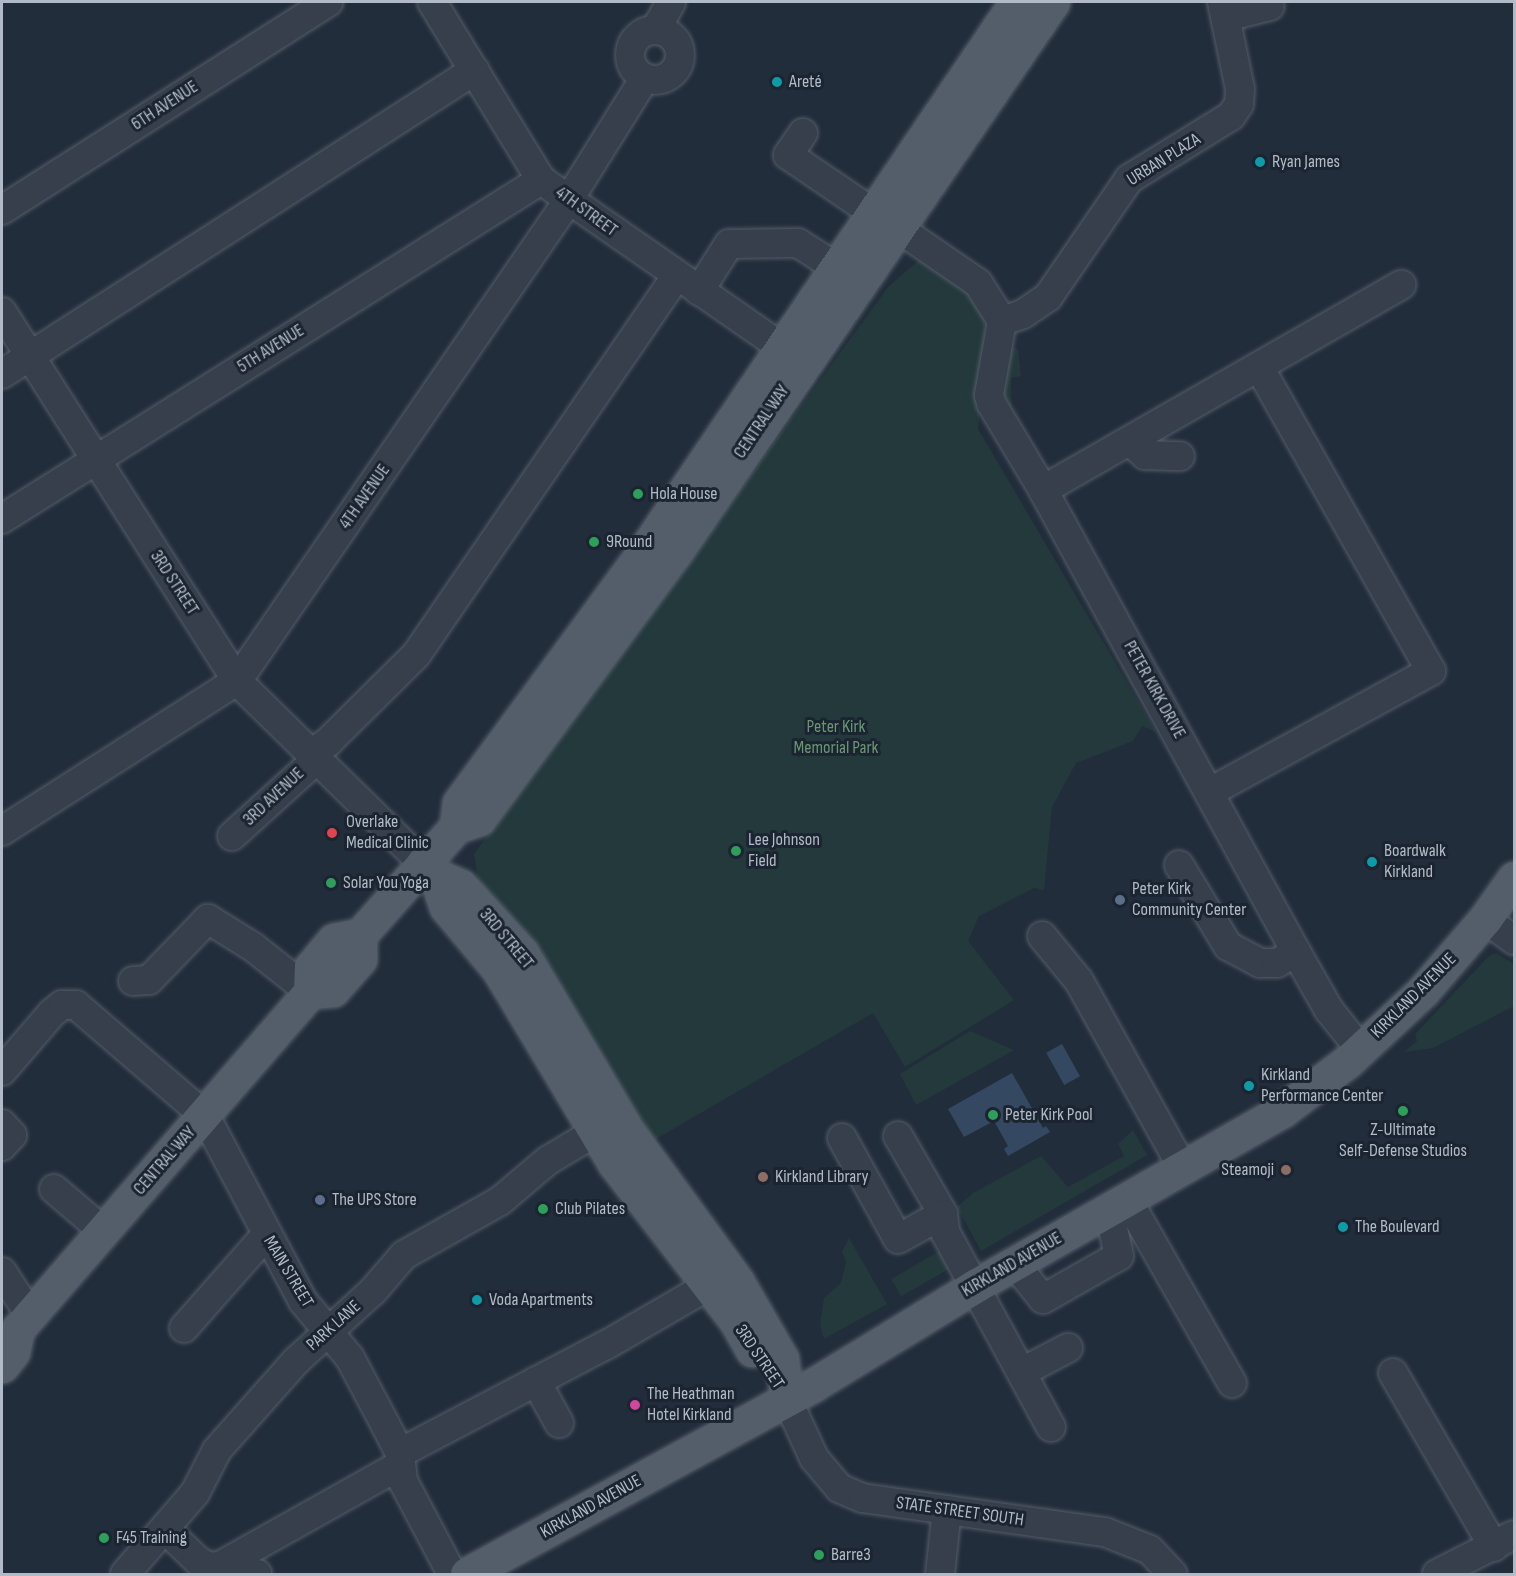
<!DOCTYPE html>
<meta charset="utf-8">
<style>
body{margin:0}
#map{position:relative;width:1516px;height:1576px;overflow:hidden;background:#222d3b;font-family:"Sofia Sans Condensed",sans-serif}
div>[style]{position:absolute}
.green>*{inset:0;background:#24393c;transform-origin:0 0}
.water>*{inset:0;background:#354862;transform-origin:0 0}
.roads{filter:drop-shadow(0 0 2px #545d69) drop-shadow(0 0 2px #545d69)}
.minor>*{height:28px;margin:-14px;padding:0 14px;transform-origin:14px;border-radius:14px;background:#363f4b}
.minor>.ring{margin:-14px;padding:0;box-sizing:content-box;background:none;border:28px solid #363f4b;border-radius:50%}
.major>*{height:33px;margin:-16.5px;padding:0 16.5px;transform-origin:16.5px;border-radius:16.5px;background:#545e6b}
.dots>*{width:16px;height:16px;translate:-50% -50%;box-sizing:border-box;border:3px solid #1b2430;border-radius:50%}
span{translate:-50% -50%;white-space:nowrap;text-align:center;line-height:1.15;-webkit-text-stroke:6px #1b2430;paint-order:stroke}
.poi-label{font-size:18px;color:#b1bac7}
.left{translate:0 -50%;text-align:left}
.right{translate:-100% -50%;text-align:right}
.street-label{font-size:18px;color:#b1bac7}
.park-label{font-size:18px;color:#689872}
.frame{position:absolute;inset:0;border:3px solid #b1bac7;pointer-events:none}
</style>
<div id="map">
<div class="green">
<div style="clip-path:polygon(919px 260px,967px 292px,984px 319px,987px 347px,978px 429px,1156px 732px,1142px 726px,1133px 741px,1076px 763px,1052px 807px,1044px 890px,1034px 888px,979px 916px,968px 941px,1014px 1000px,905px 1067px,873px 1013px,654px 1140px,547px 968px,536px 944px,478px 881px,474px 854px,888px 287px)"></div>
<div style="clip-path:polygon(1011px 346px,1018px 349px,1021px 376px,1011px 378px,1012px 415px,1003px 391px)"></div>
<div style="clip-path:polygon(1496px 953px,1514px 964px,1514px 1006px,1433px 1048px,1404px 1052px,1417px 1041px,1415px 1034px,1489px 956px)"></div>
<div style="clip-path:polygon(970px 1031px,1014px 1050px,916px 1105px,900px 1074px)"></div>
<div style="clip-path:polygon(1133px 1130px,1147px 1155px,981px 1251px,957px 1207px,973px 1193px,1041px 1156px,1068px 1187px,1124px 1156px,1118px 1144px)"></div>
<div style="clip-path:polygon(849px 1238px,887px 1304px,824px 1339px,820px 1324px,824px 1298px,841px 1283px,846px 1262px,842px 1251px)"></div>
<div style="left:945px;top:1248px;width:20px;height:62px;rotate:60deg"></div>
</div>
<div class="water">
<div style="left:1062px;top:1044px;width:37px;height:18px;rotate:61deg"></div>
<div style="clip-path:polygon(1012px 1073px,1043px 1128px,1046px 1126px,1050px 1132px,1008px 1156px,1004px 1149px,1008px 1146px,994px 1121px,964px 1137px,948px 1109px)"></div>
</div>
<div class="roads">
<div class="minor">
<div style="left:432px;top:2px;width:209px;rotate:58.5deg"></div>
<div style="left:541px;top:180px;width:314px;rotate:34.8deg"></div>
<div style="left:1226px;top:17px;width:45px;rotate:-14deg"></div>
<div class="ring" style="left:630px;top:30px;width:22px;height:22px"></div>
<div style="left:660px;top:30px;width:8px;rotate:-90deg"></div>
<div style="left:660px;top:22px;width:23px;rotate:-61deg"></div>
<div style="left:803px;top:133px;width:27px;rotate:124deg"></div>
<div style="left:788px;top:155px;width:102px;rotate:34.2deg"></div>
<div style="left:2px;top:210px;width:387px;rotate:-32.5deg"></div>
<div style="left:898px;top:228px;width:97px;rotate:34.5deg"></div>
<div style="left:978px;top:283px;width:45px;rotate:57.7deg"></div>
<div style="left:699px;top:291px;width:56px;rotate:-57.4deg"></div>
<div style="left:729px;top:244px;width:69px;rotate:-0.8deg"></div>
<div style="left:798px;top:243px;width:43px;rotate:32.6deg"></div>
<div style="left:2px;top:312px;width:437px;rotate:57.5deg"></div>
<div style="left:237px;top:681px;width:260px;rotate:44.4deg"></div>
<div style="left:1002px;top:321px;width:75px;rotate:100deg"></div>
<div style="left:989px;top:395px;width:8px;rotate:76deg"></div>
<div style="left:991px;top:403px;width:101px;rotate:59.1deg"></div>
<div style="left:1043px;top:490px;width:527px;rotate:61.29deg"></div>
<div style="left:1296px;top:952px;width:67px;rotate:60.4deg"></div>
<div style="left:1329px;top:1010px;width:50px;rotate:51.5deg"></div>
<div style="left:1002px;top:321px;width:22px;rotate:-18deg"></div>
<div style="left:1023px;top:314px;width:30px;rotate:-34deg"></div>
<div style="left:1048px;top:297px;width:143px;rotate:-55.5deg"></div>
<div style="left:1129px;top:179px;width:120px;rotate:-31.7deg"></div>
<div style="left:1231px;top:116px;width:14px;rotate:-56deg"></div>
<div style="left:1239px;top:104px;width:15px;rotate:-86deg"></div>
<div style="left:1240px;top:89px;width:89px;rotate:-101.7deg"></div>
<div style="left:2px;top:374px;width:562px;rotate:-32.73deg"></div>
<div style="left:1130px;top:441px;width:21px;rotate:43deg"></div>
<div style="left:1145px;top:455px;width:35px;rotate:2deg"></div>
<div style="left:1043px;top:490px;width:413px;rotate:-29.8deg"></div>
<div style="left:2px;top:519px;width:637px;rotate:-32.17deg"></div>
<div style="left:311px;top:754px;width:21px;rotate:-35deg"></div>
<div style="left:328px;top:742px;width:124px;rotate:-44.7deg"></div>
<div style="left:416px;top:655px;width:460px;rotate:-55.5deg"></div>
<div style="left:1210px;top:792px;width:252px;rotate:-28.7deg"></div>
<div style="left:1431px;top:671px;width:349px;rotate:-119.5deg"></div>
<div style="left:2px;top:831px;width:279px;rotate:-32.6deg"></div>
<div style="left:237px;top:681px;width:583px;rotate:-55.41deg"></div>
<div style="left:568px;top:201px;width:145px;rotate:-58deg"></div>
<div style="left:232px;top:836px;width:115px;rotate:-42.2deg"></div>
<div style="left:1179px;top:865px;width:95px;rotate:58.8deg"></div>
<div style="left:1228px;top:946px;width:36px;rotate:28deg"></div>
<div style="left:1260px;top:963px;width:17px"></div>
<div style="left:1277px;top:963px;width:22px;rotate:-30deg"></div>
<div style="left:1485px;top:919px;width:36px;rotate:36deg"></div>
<div style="left:1042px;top:936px;width:58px;rotate:50.6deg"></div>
<div style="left:1079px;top:981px;width:215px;rotate:61deg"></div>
<div style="left:133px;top:981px;width:16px;rotate:-4deg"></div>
<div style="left:149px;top:980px;width:85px;rotate:-46deg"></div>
<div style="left:208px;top:919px;width:53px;rotate:31.9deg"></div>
<div style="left:253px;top:947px;width:73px;rotate:38.3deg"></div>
<div style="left:2px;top:1071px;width:77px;rotate:-49.2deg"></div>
<div style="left:52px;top:1013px;width:13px;rotate:-39deg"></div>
<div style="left:62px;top:1005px;width:14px"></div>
<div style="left:76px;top:1005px;width:170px;rotate:40.7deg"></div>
<div style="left:205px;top:1116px;width:209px;rotate:62.1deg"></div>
<div style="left:303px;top:1301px;width:74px;rotate:50.5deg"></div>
<div style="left:350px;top:1358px;width:77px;rotate:62.1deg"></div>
<div style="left:386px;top:1426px;width:30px;rotate:63deg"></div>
<div style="left:400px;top:1453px;width:28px;rotate:84deg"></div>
<div style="left:403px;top:1481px;width:105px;rotate:62.2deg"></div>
<div style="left:2px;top:1124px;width:15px;rotate:48deg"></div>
<div style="left:12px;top:1135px;width:15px;rotate:132deg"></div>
<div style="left:898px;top:1136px;width:90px;rotate:60deg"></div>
<div style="left:943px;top:1214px;width:18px;rotate:84deg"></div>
<div style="left:945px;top:1232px;width:222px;rotate:61.5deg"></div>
<div style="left:842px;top:1138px;width:115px;rotate:61deg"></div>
<div style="left:898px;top:1239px;width:51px;rotate:-29.1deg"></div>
<div style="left:54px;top:1189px;width:65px;rotate:40.6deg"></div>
<div style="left:1127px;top:1199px;width:212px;rotate:60.3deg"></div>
<div style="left:1014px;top:1263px;width:46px;rotate:51.1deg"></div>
<div style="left:1043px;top:1299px;width:87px;rotate:-29.5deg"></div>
<div style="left:1119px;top:1256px;width:47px;rotate:-102.3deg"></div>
<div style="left:2px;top:1272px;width:51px;rotate:56.9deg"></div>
<div style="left:184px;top:1328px;width:124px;rotate:-48.6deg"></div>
<div style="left:1022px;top:1372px;width:52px;rotate:-27.6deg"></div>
<div style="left:1393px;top:1373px;width:201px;rotate:59.9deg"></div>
<div style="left:536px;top:1381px;width:48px;rotate:61.3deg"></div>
<div style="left:787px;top:1399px;width:65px;rotate:65.4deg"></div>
<div style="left:814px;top:1458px;width:39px;rotate:50deg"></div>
<div style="left:839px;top:1488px;width:25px;rotate:23deg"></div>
<div style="left:862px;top:1498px;width:245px;rotate:8deg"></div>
<div style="left:1105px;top:1532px;width:48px;rotate:21.8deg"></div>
<div style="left:1150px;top:1550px;width:33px;rotate:47deg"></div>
<div style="left:400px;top:1453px;width:233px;rotate:-27.7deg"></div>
<div style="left:606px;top:1345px;width:116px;rotate:-30.1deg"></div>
<div style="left:165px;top:1529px;width:45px;rotate:44.1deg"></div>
<div style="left:197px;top:1560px;width:14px;rotate:30deg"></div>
<div style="left:209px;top:1567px;width:11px;rotate:-5deg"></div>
<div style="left:220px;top:1566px;width:206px;rotate:-29.3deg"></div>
<div style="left:220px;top:1566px;width:38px;rotate:12deg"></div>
<div style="left:125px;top:1574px;width:107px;rotate:-49.2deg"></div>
<div style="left:195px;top:1493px;width:48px;rotate:-62.9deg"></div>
<div style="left:217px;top:1450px;width:119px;rotate:-48.4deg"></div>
<div style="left:296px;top:1361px;width:104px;rotate:-42.3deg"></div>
<div style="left:373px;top:1291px;width:48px;rotate:-49.3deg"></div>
<div style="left:404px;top:1255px;width:110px;rotate:-29.4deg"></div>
<div style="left:500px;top:1201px;width:62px;rotate:-40.4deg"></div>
<div style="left:547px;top:1161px;width:55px;rotate:-30.8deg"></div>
<div style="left:940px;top:1574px;width:64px;rotate:-83.8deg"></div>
<div style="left:1437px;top:1574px;width:86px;rotate:-26.9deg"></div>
</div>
<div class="major">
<div style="left:456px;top:827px;width:24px;rotate:-83deg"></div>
<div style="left:459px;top:803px;width:305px;rotate:-53.7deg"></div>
<div style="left:640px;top:557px;width:670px;rotate:-55.88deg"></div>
<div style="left:423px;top:863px;width:17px;rotate:45deg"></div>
<div style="left:435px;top:875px;width:28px;rotate:23deg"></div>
<div style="left:461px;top:886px;width:91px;rotate:47.7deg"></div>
<div style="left:522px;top:953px;width:206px;rotate:59.3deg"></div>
<div style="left:627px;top:1130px;width:187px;rotate:53.9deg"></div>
<div style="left:737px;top:1281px;width:90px;rotate:60deg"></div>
<div style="left:782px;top:1359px;width:40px;rotate:82.9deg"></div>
<div style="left:435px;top:875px;width:34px;rotate:71deg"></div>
<div style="left:446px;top:907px;width:81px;rotate:50deg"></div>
<div style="left:498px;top:969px;width:226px;rotate:59.1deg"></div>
<div style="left:614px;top:1163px;width:202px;rotate:52.4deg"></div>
<div style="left:737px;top:1323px;width:31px;rotate:61deg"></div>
<div style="left:310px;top:992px;width:23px;rotate:-5deg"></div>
<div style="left:333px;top:990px;width:41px;rotate:-48.9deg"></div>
<div style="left:360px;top:959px;width:24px;rotate:-90deg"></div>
<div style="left:2px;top:1366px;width:18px;rotate:-52deg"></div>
<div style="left:13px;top:1352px;width:24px;rotate:-78deg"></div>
<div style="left:18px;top:1329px;width:446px;rotate:-49.1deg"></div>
<div style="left:310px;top:992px;width:25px;rotate:-88deg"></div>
<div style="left:311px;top:967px;width:35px;rotate:-50deg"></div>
<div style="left:334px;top:940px;width:26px;rotate:-11deg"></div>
<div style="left:360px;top:935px;width:144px;rotate:-48.4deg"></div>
<div style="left:456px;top:827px;width:24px;rotate:-19deg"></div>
<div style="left:479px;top:819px;width:335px;rotate:-53.6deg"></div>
<div style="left:678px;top:549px;width:663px;rotate:-55.57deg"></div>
<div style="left:467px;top:1574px;width:394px;rotate:-28.6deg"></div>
<div style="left:813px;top:1385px;width:190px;rotate:-31.4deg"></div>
<div style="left:975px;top:1286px;width:353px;rotate:-29.7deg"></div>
<div style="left:1282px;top:1111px;width:83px;rotate:-37.1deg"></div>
<div style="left:1348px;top:1061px;width:103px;rotate:-43deg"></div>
<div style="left:1423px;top:991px;width:95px;rotate:-49.3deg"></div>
<div style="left:1485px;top:919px;width:50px;rotate:-54.7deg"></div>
</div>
</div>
<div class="dots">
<div style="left:777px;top:82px;background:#0f9aa8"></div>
<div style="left:1260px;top:162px;background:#0f9aa8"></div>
<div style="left:638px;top:494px;background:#2e9e5b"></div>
<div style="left:594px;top:542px;background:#2e9e5b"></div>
<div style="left:332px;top:833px;background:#e0444e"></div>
<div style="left:736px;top:851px;background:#2e9e5b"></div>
<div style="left:1372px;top:862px;background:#0f9aa8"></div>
<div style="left:331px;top:883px;background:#2e9e5b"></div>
<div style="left:1120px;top:900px;background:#5c6f8a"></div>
<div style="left:1249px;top:1086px;background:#0f9aa8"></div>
<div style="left:1403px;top:1111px;background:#2e9e5b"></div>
<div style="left:993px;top:1115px;background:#2e9e5b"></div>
<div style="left:1286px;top:1170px;background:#8d6e63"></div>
<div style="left:763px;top:1177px;background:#8d6e63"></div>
<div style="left:320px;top:1200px;background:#5c6f8a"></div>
<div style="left:543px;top:1209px;background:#2e9e5b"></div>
<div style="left:1343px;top:1227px;background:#0f9aa8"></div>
<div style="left:477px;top:1300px;background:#0f9aa8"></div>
<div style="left:635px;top:1405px;background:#d1479c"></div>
<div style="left:104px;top:1538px;background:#2e9e5b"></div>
<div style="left:819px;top:1555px;background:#2e9e5b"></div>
</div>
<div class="poi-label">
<span class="left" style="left:789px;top:82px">Areté</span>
<span class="left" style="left:1272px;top:162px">Ryan James</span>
<span class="left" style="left:650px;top:494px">Hola House</span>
<span class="left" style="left:606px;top:542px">9Round</span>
<span class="left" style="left:346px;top:833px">Overlake<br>Medical Clinic</span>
<span class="left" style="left:748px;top:851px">Lee Johnson<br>Field</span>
<span class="left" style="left:1384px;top:862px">Boardwalk<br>Kirkland</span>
<span class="left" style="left:343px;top:883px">Solar You Yoga</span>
<span class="left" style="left:1132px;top:900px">Peter Kirk<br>Community Center</span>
<span class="left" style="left:1261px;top:1086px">Kirkland<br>Performance Center</span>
<span class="left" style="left:1005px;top:1115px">Peter Kirk Pool</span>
<span style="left:1403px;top:1141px">Z-Ultimate<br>Self-Defense Studios</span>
<span class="right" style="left:1274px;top:1170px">Steamoji</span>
<span class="left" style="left:775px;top:1177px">Kirkland Library</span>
<span class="left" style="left:332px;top:1200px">The UPS Store</span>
<span class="left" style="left:555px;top:1209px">Club Pilates</span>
<span class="left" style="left:1355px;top:1227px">The Boulevard</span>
<span class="left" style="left:489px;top:1300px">Voda Apartments</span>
<span class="left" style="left:647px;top:1405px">The Heathman<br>Hotel Kirkland</span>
<span class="left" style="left:116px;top:1538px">F45 Training</span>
<span class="left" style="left:831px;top:1555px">Barre3</span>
</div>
<div class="street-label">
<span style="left:165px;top:106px;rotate:-33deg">6TH AVENUE</span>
<span style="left:1164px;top:160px;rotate:-32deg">URBAN PLAZA</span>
<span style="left:586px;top:212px;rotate:36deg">4TH STREET</span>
<span style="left:271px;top:349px;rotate:-32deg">5TH AVENUE</span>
<span style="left:762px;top:422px;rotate:-56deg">CENTRAL WAY</span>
<span style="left:365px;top:497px;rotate:-55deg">4TH AVENUE</span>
<span style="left:174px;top:583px;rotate:57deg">3RD STREET</span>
<span style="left:1154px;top:690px;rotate:61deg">PETER KIRK DRIVE</span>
<span style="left:274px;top:797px;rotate:-43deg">3RD AVENUE</span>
<span style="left:506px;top:939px;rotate:50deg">3RD STREET</span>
<span style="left:1414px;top:996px;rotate:-45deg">KIRKLAND AVENUE</span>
<span style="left:165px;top:1161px;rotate:-49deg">CENTRAL WAY</span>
<span style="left:1012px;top:1265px;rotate:-30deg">KIRKLAND AVENUE</span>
<span style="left:288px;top:1272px;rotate:59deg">MAIN STREET</span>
<span style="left:334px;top:1326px;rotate:-42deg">PARK LANE</span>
<span style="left:759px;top:1357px;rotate:56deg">3RD STREET</span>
<span style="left:591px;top:1507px;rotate:-29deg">KIRKLAND AVENUE</span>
<span style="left:960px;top:1512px;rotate:8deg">STATE STREET SOUTH</span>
</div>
<div class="park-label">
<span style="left:836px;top:738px">Peter Kirk<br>Memorial Park</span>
</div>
<div class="frame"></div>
</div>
